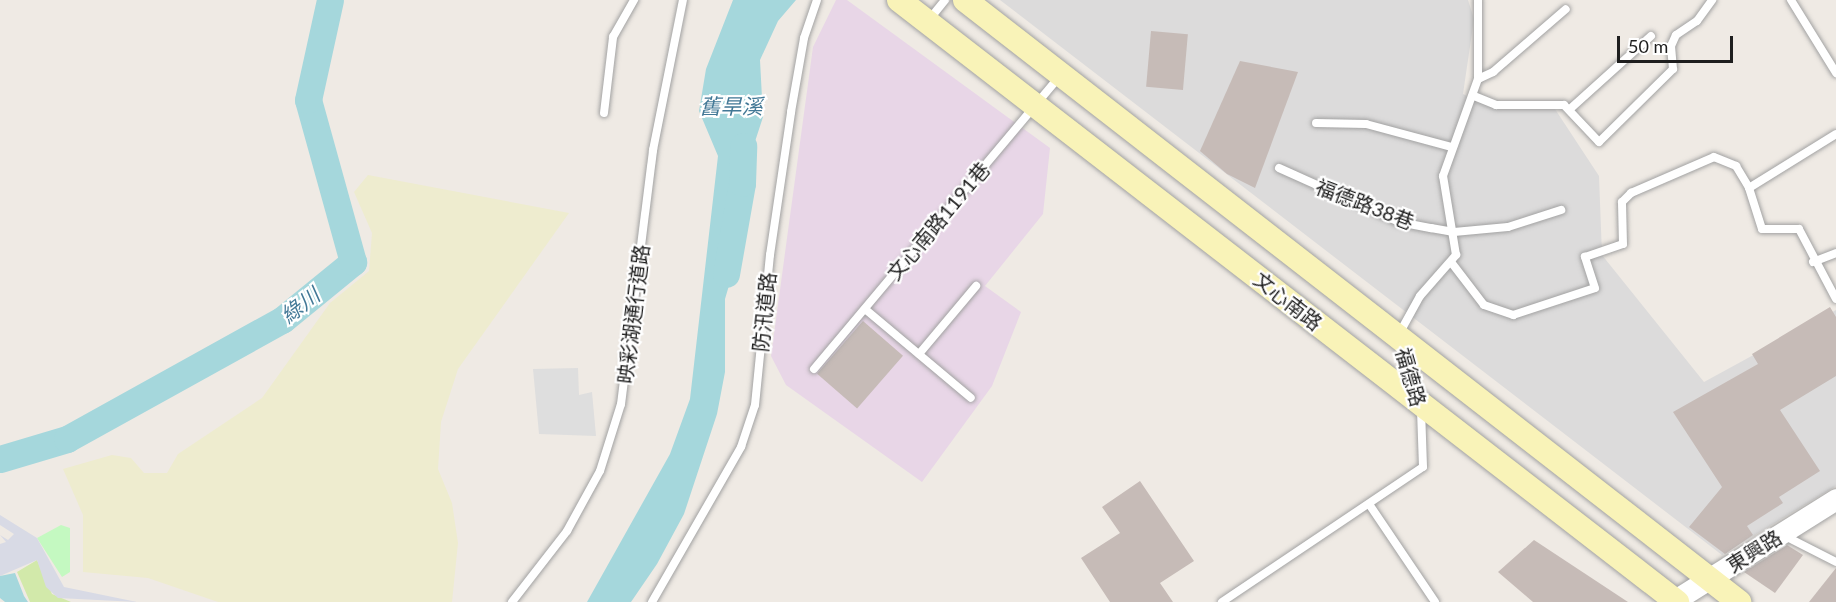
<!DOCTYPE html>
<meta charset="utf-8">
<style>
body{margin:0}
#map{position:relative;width:1836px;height:602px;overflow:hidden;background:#efeae4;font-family:Lato,"Noto Sans TC",sans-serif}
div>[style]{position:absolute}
.residential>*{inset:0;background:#dcdbdb}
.industrial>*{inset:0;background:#e8d6e7}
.farmland>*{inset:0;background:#eeeccf}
.grass>*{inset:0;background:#d2e9aa}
.park>*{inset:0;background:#c4f9c1}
.parking>*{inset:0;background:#dedede}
.plaza>*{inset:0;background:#d8dae5}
.water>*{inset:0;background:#a5d7dc}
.river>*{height:27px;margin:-13.5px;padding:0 13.5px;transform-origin:13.5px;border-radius:13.5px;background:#a5d7dc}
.building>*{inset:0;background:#c6bbb7;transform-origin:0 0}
.roads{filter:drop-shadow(0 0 2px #a2a2a2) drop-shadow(0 0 2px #a2a2a2)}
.service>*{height:8px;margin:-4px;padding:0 4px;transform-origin:4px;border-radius:4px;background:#fff}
.tertiary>*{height:21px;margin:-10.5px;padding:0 10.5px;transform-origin:10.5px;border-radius:10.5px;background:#fff}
.secondary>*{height:24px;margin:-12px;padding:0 12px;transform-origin:12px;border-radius:12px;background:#f9f3b8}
span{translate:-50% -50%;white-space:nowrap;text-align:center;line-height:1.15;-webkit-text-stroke:4.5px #fff;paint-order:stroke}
.street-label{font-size:20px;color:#1e1e1e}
.water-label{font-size:21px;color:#427896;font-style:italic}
.scale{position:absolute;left:1617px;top:36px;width:116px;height:27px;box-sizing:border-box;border:3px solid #1e1e1e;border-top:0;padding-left:8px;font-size:18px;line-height:21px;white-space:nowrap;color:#1e1e1e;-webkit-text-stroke:4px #fff;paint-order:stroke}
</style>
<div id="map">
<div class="residential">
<div style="clip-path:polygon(1000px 0,1468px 0,1474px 19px,1463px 94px,1495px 109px,1553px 106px,1599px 176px,1602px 255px,1704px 382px,1836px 310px,1836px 486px,1722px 555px)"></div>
</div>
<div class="industrial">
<div style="clip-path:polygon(836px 0,847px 0,1050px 148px,1043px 214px,985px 286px,1021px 312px,992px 386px,922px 482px,786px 385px,771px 356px,813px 47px)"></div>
</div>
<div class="farmland">
<div style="clip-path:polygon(368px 175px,569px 213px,458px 369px,441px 422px,438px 469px,452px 503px,458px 543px,452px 602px,218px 602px,148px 578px,83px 572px,83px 515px,63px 469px,112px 455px,131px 458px,144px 473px,167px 473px,178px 454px,262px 398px,330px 303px,369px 271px,372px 233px,354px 192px)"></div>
</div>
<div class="grass">
<div style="clip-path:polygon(37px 560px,52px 594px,71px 602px,30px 602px,17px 572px)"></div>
</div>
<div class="park">
<div style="clip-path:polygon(61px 525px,70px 528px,70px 572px,62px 577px,37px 538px)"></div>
</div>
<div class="parking">
<div style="clip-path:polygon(578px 368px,579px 395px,592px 392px,596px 436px,539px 434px,533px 369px)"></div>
</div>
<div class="plaza">
<div style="clip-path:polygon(0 515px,37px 538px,64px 587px,137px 602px,58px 598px,46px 587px,37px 560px,0 576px,0 544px,6px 542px,0 535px,8px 540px,14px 534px,0 525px)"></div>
</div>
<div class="water">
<div style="clip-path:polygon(733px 0,796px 0,778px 21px,760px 60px,763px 117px,732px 212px,733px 272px,725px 299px,725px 372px,717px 414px,684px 514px,657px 564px,631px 602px,587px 602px,670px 454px,690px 399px,718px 156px,699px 111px,706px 69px)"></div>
<div style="clip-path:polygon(15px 573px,24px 596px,28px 602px,5px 602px,0 598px,0 576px)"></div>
</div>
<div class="river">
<div style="left:726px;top:274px;width:92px;rotate:-80deg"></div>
<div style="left:742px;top:183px;width:37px;rotate:-88deg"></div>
<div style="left:0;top:459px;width:70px;rotate:-16.6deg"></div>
<div style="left:67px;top:439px;width:246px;rotate:-29deg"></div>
<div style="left:282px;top:320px;width:92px;rotate:-39.2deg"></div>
<div style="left:353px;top:262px;width:168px;rotate:-105.5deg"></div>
<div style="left:308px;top:100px;width:102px;rotate:-77.6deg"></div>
</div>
<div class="building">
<div style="left:1151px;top:31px;width:37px;height:56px;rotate:5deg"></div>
<div style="clip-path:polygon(1240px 61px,1298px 72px,1255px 188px,1227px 174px,1200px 151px)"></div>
<div style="clip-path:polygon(1830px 307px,1836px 317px,1836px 376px,1780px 410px,1820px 471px,1779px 497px,1783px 503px,1747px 526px,1753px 535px,1725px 554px,1689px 527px,1722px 487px,1673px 412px,1758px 364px,1752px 354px)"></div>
<div style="left:863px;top:321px;width:53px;height:70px;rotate:41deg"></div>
<div style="clip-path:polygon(1140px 481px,1194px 561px,1160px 583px,1173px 602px,1110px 602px,1081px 558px,1120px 533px,1102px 507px)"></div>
<div style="clip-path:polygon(1534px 540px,1628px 602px,1533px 602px,1498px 572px)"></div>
<div style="clip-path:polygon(1787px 545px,1803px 555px,1775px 593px,1744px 572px)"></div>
<div style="clip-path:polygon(1836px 568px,1836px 602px,1809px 602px)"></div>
</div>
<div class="roads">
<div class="service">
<div style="left:1791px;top:0;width:86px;rotate:58.3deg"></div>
<div style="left:928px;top:21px;width:27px;rotate:-51deg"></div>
<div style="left:1478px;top:79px;width:17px;rotate:-25deg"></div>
<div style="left:1493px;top:72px;width:96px;rotate:-40.8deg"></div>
<div style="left:1474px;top:96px;width:24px;rotate:22deg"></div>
<div style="left:1496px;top:105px;width:68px"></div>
<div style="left:1564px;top:105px;width:51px;rotate:46.6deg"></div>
<div style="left:1599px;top:142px;width:104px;rotate:-44.6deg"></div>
<div style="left:1673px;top:69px;width:23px;rotate:-95deg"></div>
<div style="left:1671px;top:46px;width:12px;rotate:-66deg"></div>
<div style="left:1676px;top:35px;width:25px;rotate:-34deg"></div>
<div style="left:1697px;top:21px;width:26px;rotate:-54deg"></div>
<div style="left:1570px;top:109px;width:109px;rotate:-42deg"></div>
<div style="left:604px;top:113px;width:77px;rotate:-83.2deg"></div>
<div style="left:613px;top:37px;width:43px;rotate:-60.4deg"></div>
<div style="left:1316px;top:123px;width:50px;rotate:1.1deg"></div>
<div style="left:1366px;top:124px;width:89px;rotate:15deg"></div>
<div style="left:1279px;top:168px;width:132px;rotate:24.2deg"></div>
<div style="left:1399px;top:222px;width:33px;rotate:11deg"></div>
<div style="left:1431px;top:228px;width:23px;rotate:10deg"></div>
<div style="left:1454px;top:232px;width:54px;rotate:-5.3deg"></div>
<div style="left:1508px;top:227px;width:56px;rotate:-17.8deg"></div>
<div style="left:1749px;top:188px;width:102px;rotate:-31.8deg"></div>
<div style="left:1451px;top:262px;width:54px;rotate:52.5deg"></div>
<div style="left:1484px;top:305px;width:31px;rotate:19deg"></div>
<div style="left:1513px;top:315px;width:86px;rotate:-18.2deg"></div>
<div style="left:1595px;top:288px;width:33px;rotate:-108deg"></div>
<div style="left:1585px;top:257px;width:40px;rotate:-18.9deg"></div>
<div style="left:1623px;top:244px;width:42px;rotate:-91.4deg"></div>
<div style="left:1622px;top:202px;width:13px;rotate:-45deg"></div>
<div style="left:1631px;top:193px;width:90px;rotate:-23.4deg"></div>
<div style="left:1714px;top:157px;width:24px;rotate:22deg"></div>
<div style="left:1736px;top:166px;width:26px;rotate:59deg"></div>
<div style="left:1749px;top:188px;width:43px;rotate:72.4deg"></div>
<div style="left:1762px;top:229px;width:37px"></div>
<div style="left:1799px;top:229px;width:79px;rotate:62.1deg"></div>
<div style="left:1813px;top:262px;width:25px;rotate:-21deg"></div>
<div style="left:865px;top:309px;width:138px;rotate:40deg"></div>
<div style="left:1399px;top:334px;width:43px;rotate:-61.1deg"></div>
<div style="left:1420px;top:296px;width:55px;rotate:-48.7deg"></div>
<div style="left:1456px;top:255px;width:80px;rotate:-99.3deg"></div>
<div style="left:1443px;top:176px;width:103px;rotate:-70.2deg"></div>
<div style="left:1478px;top:79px;width:79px;rotate:-90deg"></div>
<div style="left:1404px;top:349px;width:47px;rotate:72.7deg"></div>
<div style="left:919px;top:354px;width:89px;rotate:-50deg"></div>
<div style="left:814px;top:369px;width:381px;rotate:-50deg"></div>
<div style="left:1369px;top:504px;width:118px;rotate:56deg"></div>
<div style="left:1783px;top:535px;width:59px;rotate:27deg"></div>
<div style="left:512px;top:602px;width:90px;rotate:-52.2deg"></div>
<div style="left:567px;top:531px;width:68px;rotate:-61.2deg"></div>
<div style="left:600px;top:471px;width:70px;rotate:-72.6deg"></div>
<div style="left:621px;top:404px;width:256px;rotate:-82.8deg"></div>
<div style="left:653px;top:150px;width:153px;rotate:-78.7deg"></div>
<div style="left:652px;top:602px;width:179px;rotate:-60.1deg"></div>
<div style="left:741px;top:447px;width:44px;rotate:-71.6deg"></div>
<div style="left:755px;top:405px;width:151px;rotate:-84.3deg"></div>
<div style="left:770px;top:255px;width:145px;rotate:-81.6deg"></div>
<div style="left:791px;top:112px;width:75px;rotate:-80deg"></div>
<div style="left:804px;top:38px;width:40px;rotate:-71.1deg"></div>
<div style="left:1222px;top:602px;width:242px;rotate:-33.9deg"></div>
<div style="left:1423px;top:467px;width:57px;rotate:-92deg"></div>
</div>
<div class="tertiary">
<div style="left:1672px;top:602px;width:194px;rotate:-32.1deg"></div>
</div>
<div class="secondary">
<div style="left:899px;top:0;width:984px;rotate:37.73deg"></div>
<div style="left:965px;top:0;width:981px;rotate:37.87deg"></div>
</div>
</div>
<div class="street-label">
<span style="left:1365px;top:204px;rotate:21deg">福德路38巷</span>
<span style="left:938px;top:221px;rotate:-50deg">文心南路1191巷</span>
<span style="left:1288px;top:301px;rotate:38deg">文心南路</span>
<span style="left:764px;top:312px;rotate:-84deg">防汛道路</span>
<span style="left:633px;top:314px;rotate:-83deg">映彩湖通行道路</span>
<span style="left:1411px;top:377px;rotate:74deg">福德路</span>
<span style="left:1754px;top:551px;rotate:-32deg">東興路</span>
</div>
<div class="water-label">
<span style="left:731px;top:106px">舊旱溪</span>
<span style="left:300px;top:305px;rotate:-38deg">綠川</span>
</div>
<div class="scale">50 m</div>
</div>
